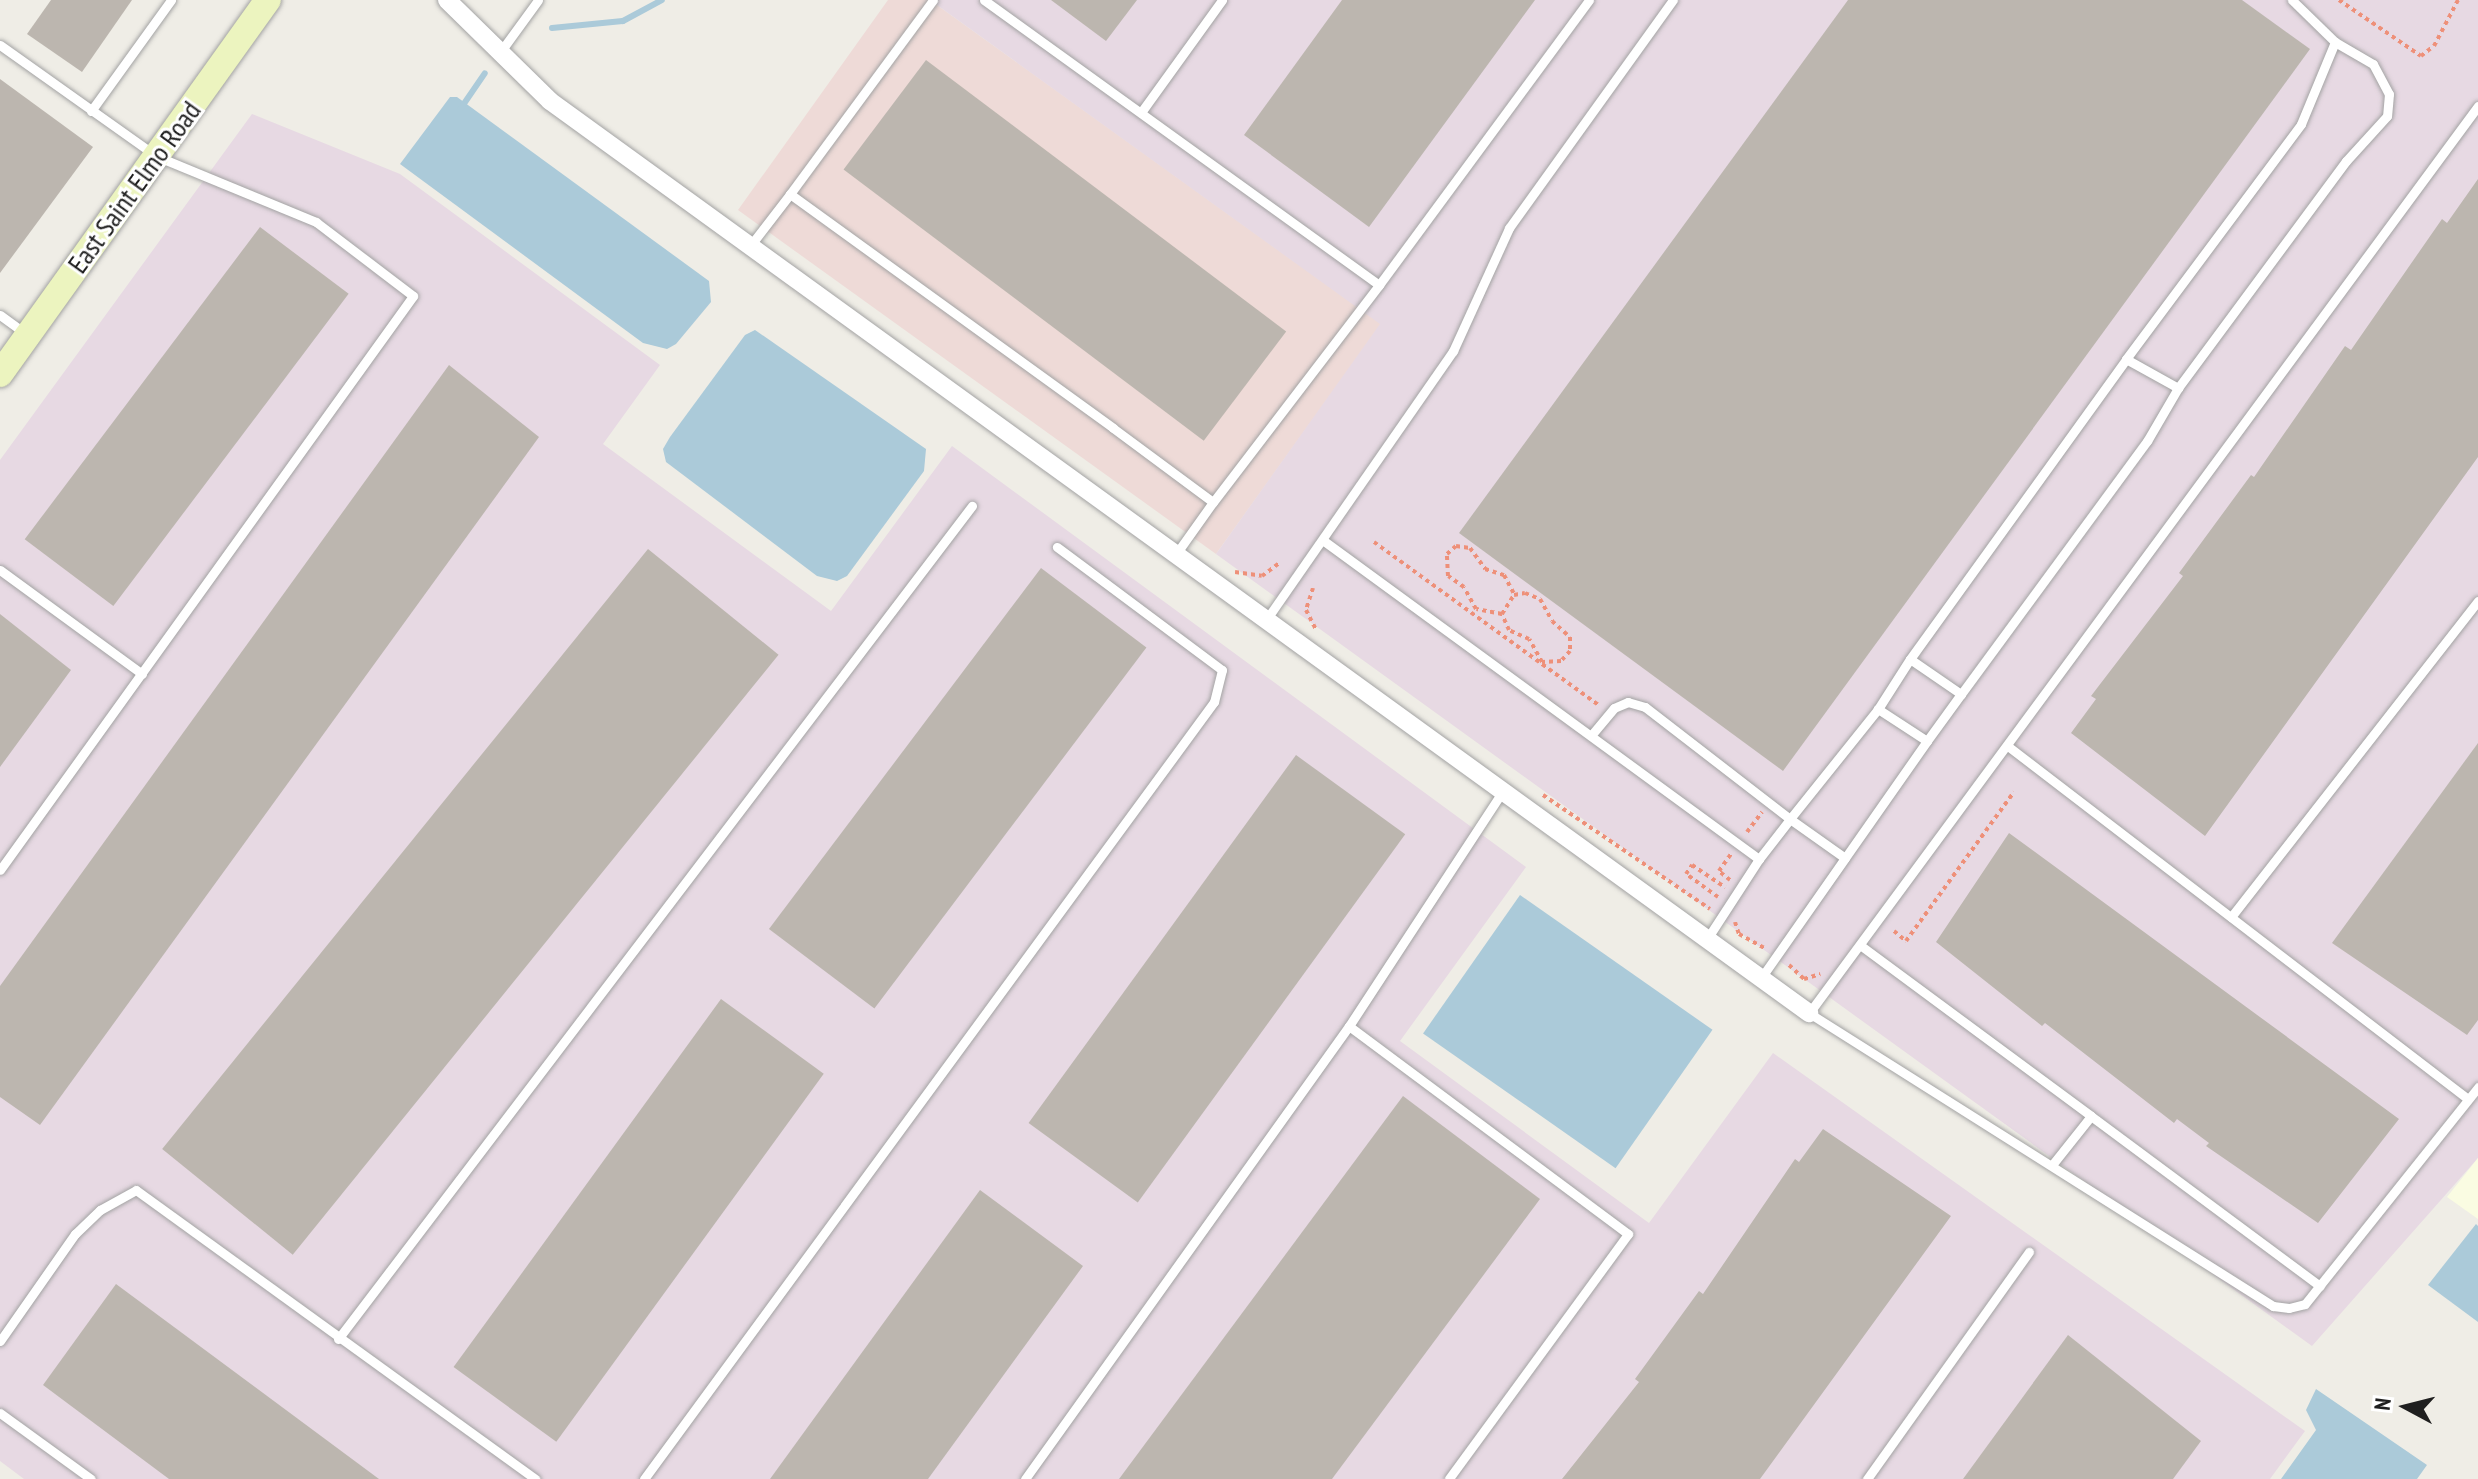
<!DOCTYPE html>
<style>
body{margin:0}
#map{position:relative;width:2478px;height:1479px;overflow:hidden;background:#efede6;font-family:"PT Sans Narrow",sans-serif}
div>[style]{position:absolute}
.commercial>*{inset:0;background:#eedad7}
.industrial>*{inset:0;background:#e7d9e3}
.education>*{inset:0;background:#fafce2}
.water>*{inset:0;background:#abcad9;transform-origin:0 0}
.stream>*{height:6px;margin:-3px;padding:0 3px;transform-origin:3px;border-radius:3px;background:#abcad9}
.building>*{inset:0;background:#bcb6af;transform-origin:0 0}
.path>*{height:4px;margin-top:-2px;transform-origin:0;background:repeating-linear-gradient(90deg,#ee9079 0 4px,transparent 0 8px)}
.roads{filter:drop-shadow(0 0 2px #a3a3a3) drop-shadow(0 0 2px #a3a3a3)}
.lane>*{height:9px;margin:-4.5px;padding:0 4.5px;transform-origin:4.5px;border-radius:4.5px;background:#fff}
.street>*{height:18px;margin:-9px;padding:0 9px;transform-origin:9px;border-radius:9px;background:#fff}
.secondary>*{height:26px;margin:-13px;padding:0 13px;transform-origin:13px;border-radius:13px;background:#ecf4bf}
span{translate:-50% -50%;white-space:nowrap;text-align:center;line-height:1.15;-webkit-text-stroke:6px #fff;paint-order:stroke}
.street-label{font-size:28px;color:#1f1f1f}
.north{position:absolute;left:2366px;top:1367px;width:80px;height:80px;-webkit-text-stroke:6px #fff;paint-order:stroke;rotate:277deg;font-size:22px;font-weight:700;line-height:32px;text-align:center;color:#1f1f1f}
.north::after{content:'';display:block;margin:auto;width:28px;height:36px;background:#1f1f1f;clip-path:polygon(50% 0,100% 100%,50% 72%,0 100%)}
</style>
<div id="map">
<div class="commercial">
<div style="clip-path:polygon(888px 0,930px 0,1381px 324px,1216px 554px,738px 210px)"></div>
</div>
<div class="industrial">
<div style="clip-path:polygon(930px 0,2478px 0,2478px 1158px,2312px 1346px,1216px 554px,1380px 324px)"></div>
<div style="clip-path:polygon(252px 114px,400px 174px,660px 365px,603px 444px,831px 611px,952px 446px,1526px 867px,1400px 1041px,1649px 1223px,1773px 1053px,2305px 1431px,2270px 1479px,24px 1479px,0 1461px,0 460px)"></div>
</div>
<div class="education">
<div style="clip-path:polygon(2478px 1158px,2478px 1219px,2447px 1197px)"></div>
</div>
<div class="water">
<div style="clip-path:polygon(450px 97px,457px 97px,709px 281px,711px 302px,676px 344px,667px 349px,643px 343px,400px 164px)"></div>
<div style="clip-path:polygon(755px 330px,926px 449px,924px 471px,847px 576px,837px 581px,817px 576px,666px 462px,663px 449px,670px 437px,745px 335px)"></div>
<div style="left:1520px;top:895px;width:235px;height:169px;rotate:35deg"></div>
<div style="clip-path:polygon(2476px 1224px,2478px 1226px,2478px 1322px,2428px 1285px)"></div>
<div style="clip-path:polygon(2316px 1389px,2427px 1465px,2417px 1479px,2281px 1479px,2316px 1430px,2306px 1410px)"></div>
</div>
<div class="stream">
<div style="left:552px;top:28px;width:71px;rotate:-5.6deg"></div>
<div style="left:623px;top:21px;width:44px;rotate:-28.3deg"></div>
<div style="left:461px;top:108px;width:42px;rotate:-55.6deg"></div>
</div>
<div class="building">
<div style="clip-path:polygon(51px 0,132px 0,82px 72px,27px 34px)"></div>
<div style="clip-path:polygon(1051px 0,1137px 0,1106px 41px)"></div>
<div style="clip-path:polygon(1342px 0,1535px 0,1369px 227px,1244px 135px)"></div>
<div style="clip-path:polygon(1848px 0,2242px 0,2310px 49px,1783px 771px,1459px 533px)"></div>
<div style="left:926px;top:60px;width:451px;height:137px;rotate:37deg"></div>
<div style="clip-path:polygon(0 79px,93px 147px,0 273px)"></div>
<div style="clip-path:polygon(2478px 179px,2478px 457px,2205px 836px,2071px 733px,2096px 699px,2091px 696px,2183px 576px,2179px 573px,2251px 475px,2254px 477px,2345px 346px,2351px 350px,2442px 219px,2447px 223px)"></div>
<div style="left:260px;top:227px;width:111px;height:391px;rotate:37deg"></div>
<div style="clip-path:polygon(449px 365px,539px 437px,40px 1125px,0 1097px,0 986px)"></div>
<div style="left:648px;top:549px;width:168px;height:772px;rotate:39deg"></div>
<div style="left:1041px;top:568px;width:132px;height:452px;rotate:37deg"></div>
<div style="clip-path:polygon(0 614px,71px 670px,0 767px)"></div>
<div style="clip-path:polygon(2478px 743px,2478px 1020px,2467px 1035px,2332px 943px)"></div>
<div style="left:1296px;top:755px;width:135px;height:455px;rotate:36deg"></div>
<div style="clip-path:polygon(2009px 833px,2399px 1119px,2318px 1223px,2206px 1146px,2209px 1143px,2177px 1119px,2174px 1123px,2045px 1023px,2042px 1026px,1936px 942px)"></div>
<div style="left:721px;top:999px;width:127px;height:455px;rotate:36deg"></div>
<div style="clip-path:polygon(1403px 1096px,1540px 1199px,1332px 1479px,1119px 1479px)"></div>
<div style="clip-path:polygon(1823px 1129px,1951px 1216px,1760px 1479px,1562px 1479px,1639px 1382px,1635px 1379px,1699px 1291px,1703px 1294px,1795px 1159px,1799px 1162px)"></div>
<div style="clip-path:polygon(980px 1190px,1083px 1266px,928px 1479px,770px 1479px)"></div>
<div style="clip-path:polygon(116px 1284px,379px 1479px,169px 1479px,43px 1385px)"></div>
<div style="clip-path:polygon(2068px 1335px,2201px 1441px,2173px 1479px,1963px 1479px)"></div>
</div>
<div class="path">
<div style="left:2339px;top:0;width:99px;rotate:34.3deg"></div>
<div style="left:2421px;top:56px;width:16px;rotate:-38deg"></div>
<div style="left:2434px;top:46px;width:52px;rotate:-62.4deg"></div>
<div style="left:1374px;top:542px;width:279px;rotate:36deg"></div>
<div style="left:1235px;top:572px;width:27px;rotate:8deg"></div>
<div style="left:1262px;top:576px;width:21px;rotate:-37deg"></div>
<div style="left:1313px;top:588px;width:23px;rotate:108deg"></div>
<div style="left:1306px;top:610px;width:22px;rotate:63deg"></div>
<div style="left:1525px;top:593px;width:16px;rotate:22deg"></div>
<div style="left:1540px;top:599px;width:25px;rotate:61deg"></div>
<div style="left:1552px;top:621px;width:24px;rotate:42deg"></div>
<div style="left:1570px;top:637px;width:14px;rotate:90deg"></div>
<div style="left:1570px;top:651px;width:13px;rotate:132deg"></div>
<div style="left:1561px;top:661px;width:19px;rotate:177deg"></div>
<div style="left:1542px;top:662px;width:26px;rotate:-119deg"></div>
<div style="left:1529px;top:639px;width:22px;rotate:-156deg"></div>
<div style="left:1509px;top:630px;width:17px;rotate:-114deg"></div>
<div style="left:1502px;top:614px;width:22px;rotate:-58deg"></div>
<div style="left:1514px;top:595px;width:11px;rotate:-10deg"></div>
<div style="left:1502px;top:614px;width:26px;rotate:-169deg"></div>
<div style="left:1476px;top:609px;width:25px;rotate:-119deg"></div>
<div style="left:1464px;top:587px;width:19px;rotate:-145deg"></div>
<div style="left:1448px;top:576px;width:22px;rotate:-93deg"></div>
<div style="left:1447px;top:554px;width:12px;rotate:-42deg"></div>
<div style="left:1456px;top:546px;width:14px;rotate:8deg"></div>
<div style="left:1470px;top:548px;width:26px;rotate:54deg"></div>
<div style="left:1485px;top:569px;width:20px;rotate:18deg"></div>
<div style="left:1504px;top:575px;width:21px;rotate:62deg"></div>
<div style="left:1543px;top:795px;width:202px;rotate:34.3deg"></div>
<div style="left:1747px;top:832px;width:25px;rotate:-53deg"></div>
<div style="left:1730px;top:880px;width:14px;rotate:-141deg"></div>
<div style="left:1719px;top:871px;width:21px;rotate:-55deg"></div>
<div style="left:1718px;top:897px;width:39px;rotate:-144deg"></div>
<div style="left:1686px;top:874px;width:11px;rotate:-56deg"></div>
<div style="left:1692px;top:865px;width:40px;rotate:34deg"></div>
<div style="left:1735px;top:922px;width:13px;rotate:72deg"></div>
<div style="left:1739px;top:934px;width:29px;rotate:29deg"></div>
<div style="left:1894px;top:931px;width:16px;rotate:40deg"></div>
<div style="left:1906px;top:941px;width:184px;rotate:-54.1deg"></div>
<div style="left:1789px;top:965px;width:21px;rotate:43deg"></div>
<div style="left:1804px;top:979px;width:17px;rotate:-17deg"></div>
</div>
<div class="roads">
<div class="lane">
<div style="left:984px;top:0;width:487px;rotate:35.8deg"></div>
<div style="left:1379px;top:285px;width:273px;rotate:127.4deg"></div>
<div style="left:2292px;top:0;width:60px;rotate:44.3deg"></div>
<div style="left:0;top:45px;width:191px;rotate:35.4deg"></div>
<div style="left:156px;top:156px;width:173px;rotate:22.4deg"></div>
<div style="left:316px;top:222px;width:122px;rotate:37.3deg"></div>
<div style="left:413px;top:296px;width:707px;rotate:125.74deg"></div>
<div style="left:501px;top:51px;width:63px;rotate:-54deg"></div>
<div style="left:2478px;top:106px;width:1127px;rotate:126.41deg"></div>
<div style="left:1809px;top:1013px;width:549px;rotate:32.27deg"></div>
<div style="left:2273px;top:1306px;width:16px;rotate:7deg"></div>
<div style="left:2289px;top:1308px;width:16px;rotate:-14deg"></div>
<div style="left:2305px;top:1304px;width:278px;rotate:-51.4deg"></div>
<div style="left:91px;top:111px;width:137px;rotate:-54.2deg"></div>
<div style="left:1142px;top:111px;width:137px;rotate:-54.2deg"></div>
<div style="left:790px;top:194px;width:241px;rotate:-53.6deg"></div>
<div style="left:750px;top:246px;width:66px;rotate:-52.4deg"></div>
<div style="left:790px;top:194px;width:399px;rotate:35.9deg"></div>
<div style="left:1113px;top:428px;width:124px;rotate:36.5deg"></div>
<div style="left:1213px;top:502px;width:64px;rotate:125.4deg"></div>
<div style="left:1379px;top:285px;width:354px;rotate:-53.6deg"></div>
<div style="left:0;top:315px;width:32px;rotate:36deg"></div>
<div style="left:2126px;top:359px;width:293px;rotate:-53.3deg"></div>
<div style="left:2301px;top:124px;width:89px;rotate:-67.5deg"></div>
<div style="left:2335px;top:42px;width:44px;rotate:30.1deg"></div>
<div style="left:2373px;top:64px;width:34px;rotate:62deg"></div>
<div style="left:2389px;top:94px;width:22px;rotate:95deg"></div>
<div style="left:2387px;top:116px;width:61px;rotate:132.3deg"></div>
<div style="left:2346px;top:161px;width:282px;rotate:126.5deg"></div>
<div style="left:1324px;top:541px;width:539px;rotate:36.17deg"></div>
<div style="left:1759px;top:859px;width:51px;rotate:-52.2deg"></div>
<div style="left:1790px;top:819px;width:183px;rotate:-142.3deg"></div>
<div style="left:1645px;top:707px;width:18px;rotate:-164deg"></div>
<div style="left:1628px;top:702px;width:15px;rotate:157deg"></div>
<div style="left:1614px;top:708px;width:33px;rotate:130deg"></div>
<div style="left:0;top:570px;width:176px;rotate:36.2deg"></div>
<div style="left:1266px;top:620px;width:328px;rotate:-55.2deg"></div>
<div style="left:1453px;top:351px;width:135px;rotate:-65.5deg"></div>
<div style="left:1509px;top:228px;width:281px;rotate:-54.3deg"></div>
<div style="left:1910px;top:659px;width:370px;rotate:-54.2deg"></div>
<div style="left:2126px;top:359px;width:60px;rotate:29.1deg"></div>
<div style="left:2178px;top:388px;width:61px;rotate:120.3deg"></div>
<div style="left:2147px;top:441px;width:314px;rotate:126.3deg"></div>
<div style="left:1878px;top:709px;width:59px;rotate:-57.4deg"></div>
<div style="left:1910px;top:659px;width:62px;rotate:34.5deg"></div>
<div style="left:1961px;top:694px;width:58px;rotate:125.9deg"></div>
<div style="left:2009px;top:747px;width:578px;rotate:37.48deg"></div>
<div style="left:2231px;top:917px;width:401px;rotate:-52deg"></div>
<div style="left:1707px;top:939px;width:95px;rotate:-57deg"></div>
<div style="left:1860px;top:945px;width:287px;rotate:36.5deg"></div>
<div style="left:2091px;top:1116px;width:63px;rotate:128.5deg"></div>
<div style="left:1761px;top:978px;width:146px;rotate:-55deg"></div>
<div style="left:1845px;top:858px;width:143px;rotate:-55deg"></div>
<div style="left:1927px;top:741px;width:59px;rotate:-146.9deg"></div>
<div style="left:1878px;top:709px;width:141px;rotate:128.7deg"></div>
<div style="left:1790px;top:819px;width:67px;rotate:35.3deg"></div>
<div style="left:1349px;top:1026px;width:348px;rotate:36.7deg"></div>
<div style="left:1628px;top:1234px;width:303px;rotate:126.2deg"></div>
<div style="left:2091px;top:1116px;width:285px;rotate:36.6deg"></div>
<div style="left:338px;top:1339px;width:1047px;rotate:-52.73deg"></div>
<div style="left:0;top:1341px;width:131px;rotate:-55deg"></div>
<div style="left:75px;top:1234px;width:35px;rotate:-44deg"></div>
<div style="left:100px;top:1210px;width:41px;rotate:-29.1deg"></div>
<div style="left:136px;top:1190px;width:493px;rotate:35.9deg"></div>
<div style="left:0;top:1413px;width:112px;rotate:36deg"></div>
<div style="left:644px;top:1479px;width:964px;rotate:-53.74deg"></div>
<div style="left:1214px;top:702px;width:33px;rotate:-76deg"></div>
<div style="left:1222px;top:670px;width:206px;rotate:-143.3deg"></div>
<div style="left:1025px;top:1479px;width:557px;rotate:-54.43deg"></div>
<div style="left:1349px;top:1026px;width:281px;rotate:-56.8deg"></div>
<div style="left:1867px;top:1479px;width:279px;rotate:-54.5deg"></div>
</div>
<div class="street">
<div style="left:447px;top:0;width:144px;rotate:44.4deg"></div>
<div style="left:550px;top:101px;width:1555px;rotate:35.92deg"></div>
</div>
<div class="secondary">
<div style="left:0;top:374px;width:460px;rotate:-54.4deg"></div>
</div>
</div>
<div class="street-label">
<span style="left:134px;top:187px;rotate:-54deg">East Saint Elmo Road</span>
</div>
<div class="north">N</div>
</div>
